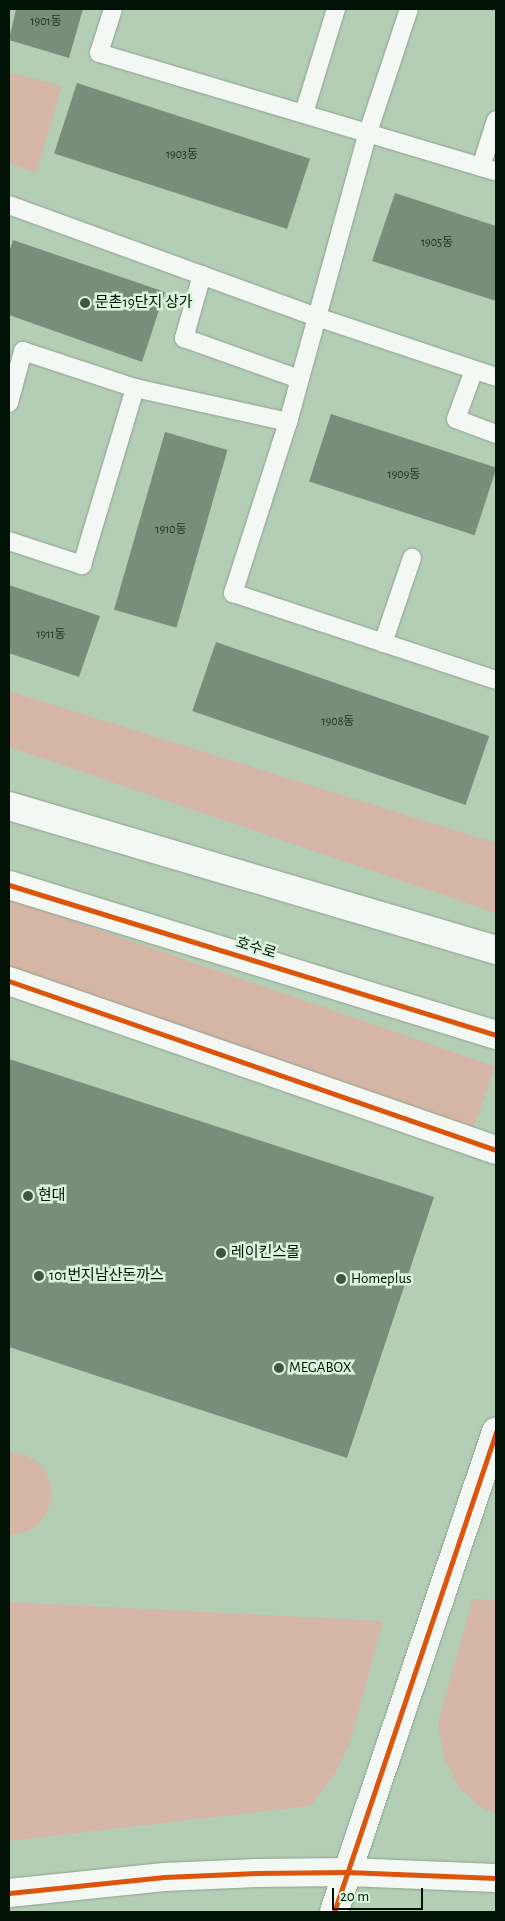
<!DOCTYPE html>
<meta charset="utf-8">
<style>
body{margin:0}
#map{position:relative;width:505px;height:1921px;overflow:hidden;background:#b4ceb6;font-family:"Alegreya Sans","Noto Sans KR",sans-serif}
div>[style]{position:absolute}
.green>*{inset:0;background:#d5b5a6;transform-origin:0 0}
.building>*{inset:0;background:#798d7b;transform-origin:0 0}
.roads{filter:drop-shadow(0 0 1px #8ca08d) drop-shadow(0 0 1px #8ca08d)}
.lane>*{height:18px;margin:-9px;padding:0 9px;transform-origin:9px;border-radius:9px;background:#f4f8f4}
.street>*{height:28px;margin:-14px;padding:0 14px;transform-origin:14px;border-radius:14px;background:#f4f8f4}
.primary>*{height:28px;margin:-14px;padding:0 14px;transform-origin:14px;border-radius:14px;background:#f4f8f4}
.cycleway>*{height:5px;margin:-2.5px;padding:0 2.5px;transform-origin:2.5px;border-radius:2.5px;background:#dc550c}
.dots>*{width:14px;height:14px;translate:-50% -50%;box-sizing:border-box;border:2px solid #daf3dc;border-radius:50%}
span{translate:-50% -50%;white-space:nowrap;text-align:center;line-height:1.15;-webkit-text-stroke:5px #daf3dc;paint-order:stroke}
.number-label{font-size:12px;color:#203122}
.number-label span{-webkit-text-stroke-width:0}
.poi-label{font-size:15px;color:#021204}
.left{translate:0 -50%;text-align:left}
.street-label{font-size:15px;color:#021204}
.frame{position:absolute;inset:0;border:10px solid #021204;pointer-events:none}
.scale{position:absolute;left:332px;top:1888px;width:91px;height:22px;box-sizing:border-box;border:2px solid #021204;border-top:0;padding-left:6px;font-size:15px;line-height:18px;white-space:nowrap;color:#021204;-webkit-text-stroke:4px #daf3dc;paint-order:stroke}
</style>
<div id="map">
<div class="green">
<div style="clip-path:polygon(9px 72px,62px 86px,36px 173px,9px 163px)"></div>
<div style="clip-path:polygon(9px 691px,496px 843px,496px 913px,9px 747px)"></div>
<div style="left:9px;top:899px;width:514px;height:64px;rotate:19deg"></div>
<div style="clip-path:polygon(9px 1452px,26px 1455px,38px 1462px,47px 1474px,51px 1486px,51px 1500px,46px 1513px,38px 1525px,26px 1532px,12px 1535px,9px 1535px)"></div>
<div style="clip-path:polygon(473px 1599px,496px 1600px,496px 1814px,479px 1806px,459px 1787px,444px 1758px,438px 1723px)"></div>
<div style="clip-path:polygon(9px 1602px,383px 1621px,350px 1742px,334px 1775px,310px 1806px,9px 1841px)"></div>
</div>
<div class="building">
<div style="clip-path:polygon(16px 9px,83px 9px,69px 58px,9px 40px)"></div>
<div style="left:77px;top:83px;width:245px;height:74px;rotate:18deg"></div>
<div style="clip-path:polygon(395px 193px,496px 226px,496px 301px,372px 261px)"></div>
<div style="clip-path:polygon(13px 240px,165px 292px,142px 362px,9px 315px,9px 252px)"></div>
<div style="left:331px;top:414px;width:174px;height:71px;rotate:18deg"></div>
<div style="left:165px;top:432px;width:65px;height:185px;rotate:16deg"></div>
<div style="clip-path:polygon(9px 585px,100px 616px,79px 677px,9px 653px)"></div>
<div style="left:216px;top:642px;width:289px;height:73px;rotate:19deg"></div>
<div style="clip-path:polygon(9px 1059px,434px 1197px,347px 1458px,9px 1347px)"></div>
</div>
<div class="roads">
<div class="lane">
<div style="left:113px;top:9px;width:46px;rotate:107.7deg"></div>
<div style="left:99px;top:53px;width:414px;rotate:16.6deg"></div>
<div style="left:409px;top:9px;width:130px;rotate:108.4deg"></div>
<div style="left:368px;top:132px;width:301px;rotate:105.4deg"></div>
<div style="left:288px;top:422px;width:180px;rotate:107.8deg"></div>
<div style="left:233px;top:593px;width:277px;rotate:18.3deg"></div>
<div style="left:304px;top:113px;width:109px;rotate:-72.9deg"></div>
<div style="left:481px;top:167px;width:49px;rotate:-72.3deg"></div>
<div style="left:9px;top:205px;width:328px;rotate:20deg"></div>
<div style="left:317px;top:317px;width:189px;rotate:18.5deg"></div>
<div style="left:202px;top:275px;width:66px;rotate:105.9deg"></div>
<div style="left:184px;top:338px;width:122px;rotate:19.6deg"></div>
<div style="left:474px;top:370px;width:52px;rotate:110.2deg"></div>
<div style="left:456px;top:419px;width:43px;rotate:20.6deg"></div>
<div style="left:9px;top:403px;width:54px;rotate:-74.9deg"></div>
<div style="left:23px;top:351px;width:118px;rotate:18.3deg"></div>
<div style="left:135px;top:388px;width:157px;rotate:12.5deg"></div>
<div style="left:9px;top:541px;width:77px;rotate:18.2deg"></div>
<div style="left:82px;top:565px;width:185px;rotate:-73.3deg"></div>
<div style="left:383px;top:643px;width:90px;rotate:-71.2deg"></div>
</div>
<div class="street">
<div style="left:9px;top:981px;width:515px;rotate:19.14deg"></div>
<div style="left:9px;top:1893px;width:156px;rotate:-5.9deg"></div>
<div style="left:164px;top:1877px;width:93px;rotate:-2.5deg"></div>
<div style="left:257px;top:1873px;width:90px;rotate:-0.6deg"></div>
<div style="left:347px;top:1872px;width:149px;rotate:2.3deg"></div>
<div style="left:334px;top:1912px;width:507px;rotate:-71.35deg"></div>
</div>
<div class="primary">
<div style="left:9px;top:806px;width:508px;rotate:16.47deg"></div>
<div style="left:9px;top:885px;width:510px;rotate:17.12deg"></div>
</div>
</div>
<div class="cycleway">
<div style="left:9px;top:885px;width:510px;rotate:17.12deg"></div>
<div style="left:9px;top:981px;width:515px;rotate:19.14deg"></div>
<div style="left:9px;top:1893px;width:156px;rotate:-5.9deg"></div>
<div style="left:164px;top:1877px;width:93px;rotate:-2.5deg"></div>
<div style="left:257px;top:1873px;width:90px;rotate:-0.6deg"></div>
<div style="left:347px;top:1872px;width:149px;rotate:2.3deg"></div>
<div style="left:334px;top:1912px;width:507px;rotate:-71.35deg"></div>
</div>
<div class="dots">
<div style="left:85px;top:303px;background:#405442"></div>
<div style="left:28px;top:1196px;background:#405442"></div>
<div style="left:221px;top:1253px;background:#405442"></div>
<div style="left:39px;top:1276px;background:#405442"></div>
<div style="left:341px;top:1279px;background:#405442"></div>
<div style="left:279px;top:1368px;background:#405442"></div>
</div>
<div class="number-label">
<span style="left:46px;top:22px">1901동</span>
<span style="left:182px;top:155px">1903동</span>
<span style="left:437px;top:243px">1905동</span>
<span style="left:404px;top:475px">1909동</span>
<span style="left:171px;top:530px">1910동</span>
<span style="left:51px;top:635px">1911동</span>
<span style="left:338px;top:722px">1908동</span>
</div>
<div class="poi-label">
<span class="left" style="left:95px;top:303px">문촌19단지 상가</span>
<span class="left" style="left:38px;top:1196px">현대</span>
<span class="left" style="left:231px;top:1253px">레이킨스몰</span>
<span class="left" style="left:49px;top:1276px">101번지남산돈까스</span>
<span class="left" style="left:351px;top:1279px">Homeplus</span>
<span class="left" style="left:289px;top:1368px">MEGABOX</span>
</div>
<div class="street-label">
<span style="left:256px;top:948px;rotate:17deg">호수로</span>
</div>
<div class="frame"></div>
<div class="scale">20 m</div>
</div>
